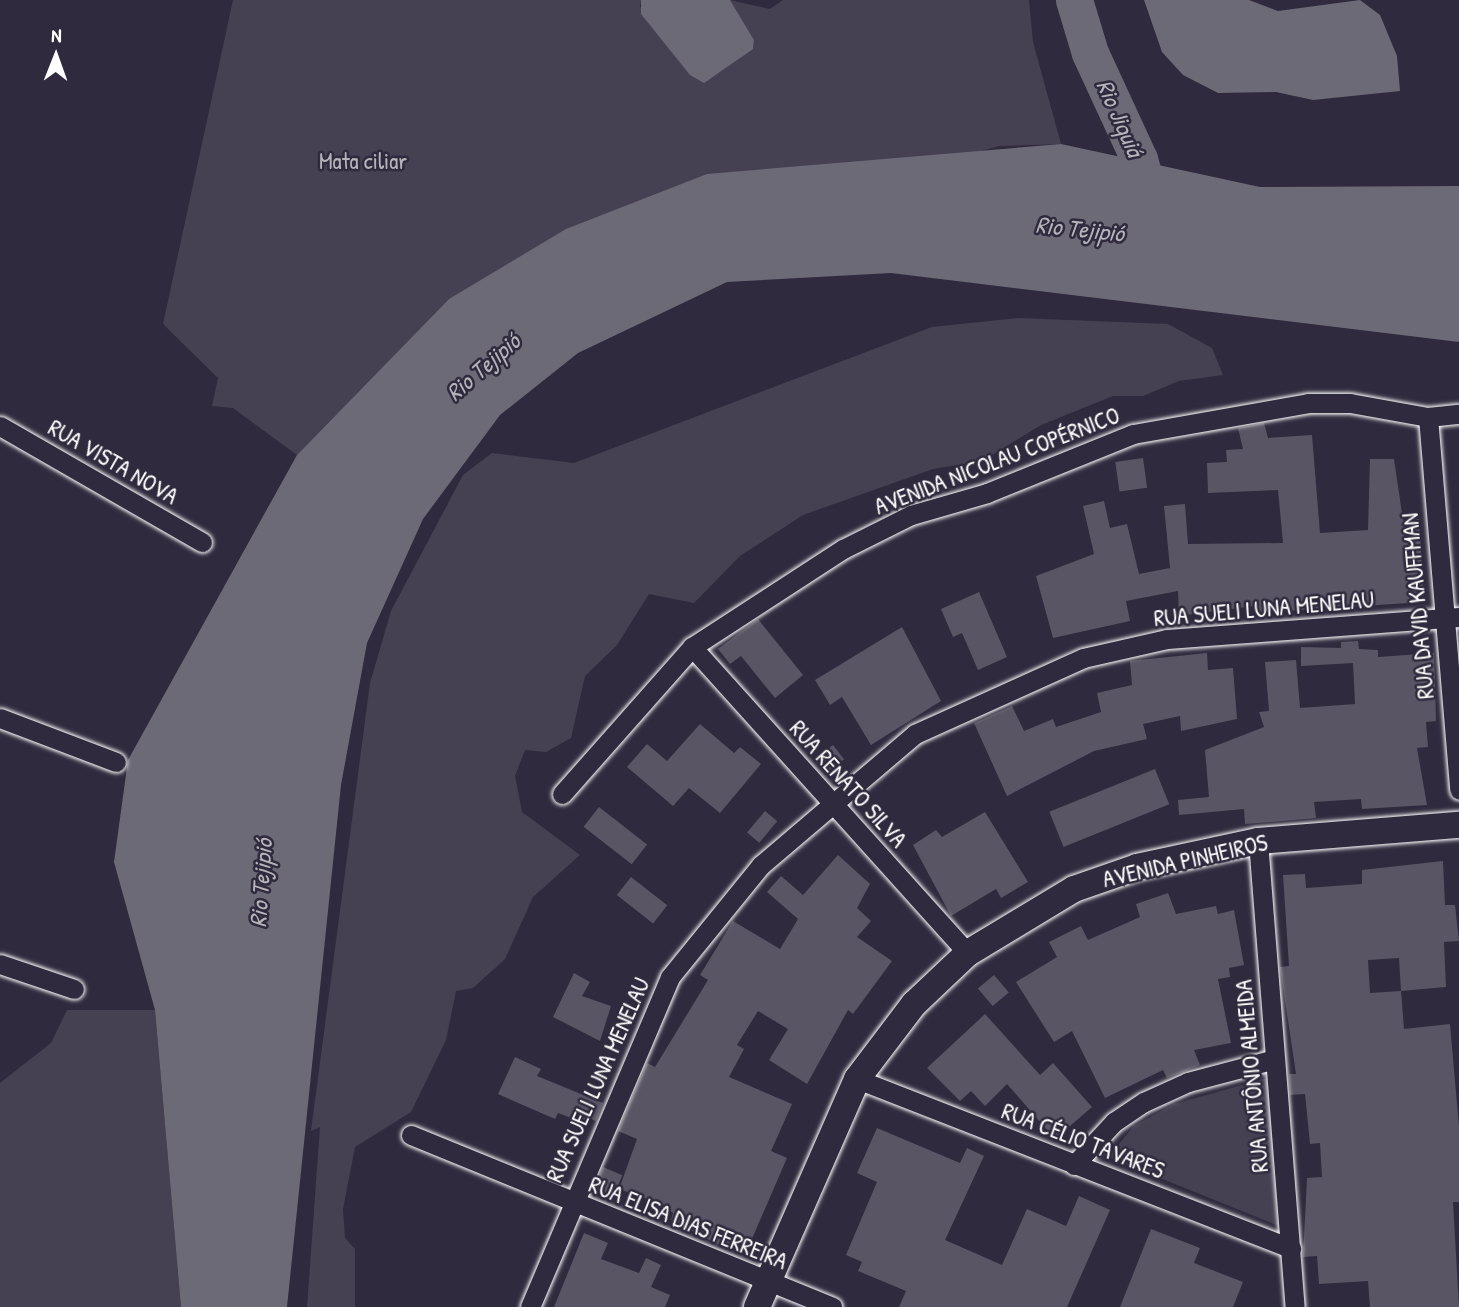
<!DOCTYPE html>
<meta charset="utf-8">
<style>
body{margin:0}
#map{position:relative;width:1459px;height:1307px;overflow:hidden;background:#2f2a3d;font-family:"Patrick Hand",sans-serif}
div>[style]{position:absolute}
.green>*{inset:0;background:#464152}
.water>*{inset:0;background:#6d6a77}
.river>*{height:37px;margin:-18.5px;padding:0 18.5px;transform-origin:18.5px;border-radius:18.5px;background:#6d6a77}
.building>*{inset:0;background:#595564;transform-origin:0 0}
.roads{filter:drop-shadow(0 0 2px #fff) drop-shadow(0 0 2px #fff)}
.street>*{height:19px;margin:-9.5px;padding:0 9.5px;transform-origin:9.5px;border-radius:9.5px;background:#2f2a3d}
.secondary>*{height:26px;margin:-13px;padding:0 13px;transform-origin:13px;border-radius:13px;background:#2f2a3d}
span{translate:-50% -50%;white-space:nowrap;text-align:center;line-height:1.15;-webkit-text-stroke:5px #2f2a3d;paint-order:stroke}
.park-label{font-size:23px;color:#b5b3ba}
.street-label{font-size:23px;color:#fff}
.water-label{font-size:24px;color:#b6b4bb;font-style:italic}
.north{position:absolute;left:21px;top:21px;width:70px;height:70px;-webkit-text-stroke:5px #2f2a3d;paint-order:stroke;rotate:1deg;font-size:19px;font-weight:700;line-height:28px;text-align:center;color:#fff}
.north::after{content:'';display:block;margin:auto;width:24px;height:32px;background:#fff;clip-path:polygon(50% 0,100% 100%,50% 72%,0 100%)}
</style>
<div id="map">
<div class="green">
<div style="clip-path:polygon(233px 0,641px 0,640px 7px,753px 49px,754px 40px,730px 0,770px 9px,783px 0,1029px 0,1033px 42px,1061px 144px,999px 146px,449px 299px,297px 455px,233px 408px,212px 406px,218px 378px,163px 324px)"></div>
<div style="clip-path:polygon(1018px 318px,1168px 324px,1212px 348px,1223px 375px,1179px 381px,1143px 396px,1113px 396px,1041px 425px,982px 461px,933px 469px,803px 515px,740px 556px,694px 603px,649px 594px,617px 645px,585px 676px,571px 738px,546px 752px,525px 750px,515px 776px,522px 812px,580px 855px,533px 897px,505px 959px,473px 988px,456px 991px,446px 1040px,411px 1112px,355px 1147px,343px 1209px,345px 1238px,355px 1249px,355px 1307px,307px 1307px,320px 1127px,311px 1131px,370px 683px,391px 611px,463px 475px,492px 453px,574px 463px,932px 327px)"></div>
<div style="clip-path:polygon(67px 1010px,155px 1010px,181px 1307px,0 1307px,0 1083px,51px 1043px)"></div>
<div style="clip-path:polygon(1275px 1076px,1286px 1229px,1108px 1157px,1134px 1126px,1174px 1104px)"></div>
</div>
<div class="water">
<div style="clip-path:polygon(641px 0,730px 0,754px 40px,753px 49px,704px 83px,690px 75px,641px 14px)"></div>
<div style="clip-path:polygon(1144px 0,1249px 0,1278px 11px,1360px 0,1380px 15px,1397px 56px,1400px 91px,1313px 100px,1276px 92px,1218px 93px,1183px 75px,1162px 52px)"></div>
<div style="clip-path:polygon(1061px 144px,1260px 187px,1459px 186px,1459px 342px,891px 273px,727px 282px,578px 353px,500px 415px,423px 519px,367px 643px,341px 785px,287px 1307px,181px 1307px,155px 1010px,114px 862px,128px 760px,297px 455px,449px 299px,566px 229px,707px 174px)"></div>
</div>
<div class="river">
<div style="left:1074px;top:0;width:55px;rotate:73.2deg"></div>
<div style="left:1090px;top:53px;width:117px;rotate:65.2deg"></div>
<div style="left:1139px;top:159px;width:51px;rotate:74.1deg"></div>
</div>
<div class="building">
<div style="clip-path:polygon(1264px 423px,1268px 438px,1312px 435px,1320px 533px,1368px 530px,1370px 459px,1394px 459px,1403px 520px,1419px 519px,1424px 602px,1254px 613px,1254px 606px,1179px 616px,1178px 591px,1126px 601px,1130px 621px,1053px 638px,1036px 576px,1094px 554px,1083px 506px,1104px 501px,1110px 528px,1127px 524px,1139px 574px,1170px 568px,1164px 506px,1185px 504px,1188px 544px,1283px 543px,1278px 490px,1208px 493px,1207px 463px,1227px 462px,1226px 450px,1243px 449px,1238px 428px)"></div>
<div style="left:1143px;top:458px;width:30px;height:28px;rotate:82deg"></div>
<div style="clip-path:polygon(979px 592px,1007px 657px,978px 670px,962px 633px,953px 637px,941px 609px)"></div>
<div style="clip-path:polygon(758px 619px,803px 675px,775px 698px,741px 656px,730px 664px,718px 649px)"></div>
<div style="clip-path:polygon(902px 627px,941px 701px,871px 745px,842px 697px,830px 705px,815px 680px)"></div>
<div style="clip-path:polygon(1358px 641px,1359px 649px,1378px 650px,1378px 657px,1434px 653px,1436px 721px,1426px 722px,1428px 747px,1417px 748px,1427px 805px,1362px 809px,1361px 799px,1314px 802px,1316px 818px,1245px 824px,1244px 809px,1179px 815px,1178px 800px,1209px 797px,1205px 750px,1264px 727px,1259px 712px,1269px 711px,1265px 662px,1296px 660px,1300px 708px,1355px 704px,1353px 663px,1301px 666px,1301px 647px,1341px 648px,1341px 642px)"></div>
<div style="clip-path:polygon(1207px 653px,1208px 670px,1233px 668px,1237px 719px,1181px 731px,1180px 716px,1143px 724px,1147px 739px,1094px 751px,1007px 796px,974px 723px,1012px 706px,1024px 731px,1053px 719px,1056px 727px,1101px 712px,1097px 693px,1132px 685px,1130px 661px)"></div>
<div style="clip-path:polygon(700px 724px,734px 753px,740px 747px,761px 764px,720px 813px,689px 788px,673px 806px,627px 767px,647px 744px,667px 761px)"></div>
<div style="left:833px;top:745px;width:18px;height:23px;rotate:52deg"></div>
<div style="left:1155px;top:769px;width:38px;height:114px;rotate:68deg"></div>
<div style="left:599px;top:807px;width:61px;height:25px;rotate:38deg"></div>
<div style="left:765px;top:811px;width:16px;height:28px;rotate:40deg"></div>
<div style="clip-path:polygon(985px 812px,1028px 882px,1001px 898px,996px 889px,951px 916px,913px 845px,936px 830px,942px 837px)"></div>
<div style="clip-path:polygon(838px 855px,870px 884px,857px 908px,871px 921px,857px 937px,892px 961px,853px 1014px,848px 1010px,807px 1084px,769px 1060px,788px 1029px,758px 1011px,737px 1045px,744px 1049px,729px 1077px,792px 1104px,771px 1151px,787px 1158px,751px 1241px,736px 1234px,729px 1250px,671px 1220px,673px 1213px,659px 1203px,619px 1189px,637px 1139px,618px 1131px,647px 1063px,655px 1067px,708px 980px,700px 975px,733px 921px,780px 949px,798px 919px,767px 892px,781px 876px,803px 895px)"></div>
<div style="clip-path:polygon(evenodd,1443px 861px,1445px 905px,1455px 905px,1459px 941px,1444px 942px,1446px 987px,1401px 991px,1404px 1029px,1450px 1024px,1459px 1127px,1459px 1202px,1453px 1202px,1459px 1307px,1370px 1307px,1368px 1281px,1319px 1284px,1317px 1256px,1303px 1257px,1307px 1178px,1322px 1177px,1320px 1143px,1310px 1144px,1305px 1094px,1290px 1095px,1289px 1074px,1296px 1074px,1280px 967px,1289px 966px,1283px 875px,1305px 874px,1306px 888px,1362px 884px,1362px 870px,1443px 861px,1399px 958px,1401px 991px,1370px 993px,1368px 960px,1399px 958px)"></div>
<div style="left:631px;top:877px;width:46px;height:23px;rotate:38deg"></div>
<div style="clip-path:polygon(1168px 893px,1176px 914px,1216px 906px,1218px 914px,1234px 910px,1244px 965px,1229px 968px,1230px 977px,1218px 979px,1231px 1043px,1194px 1050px,1200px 1065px,1167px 1078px,1163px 1070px,1105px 1098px,1072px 1031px,1054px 1042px,1016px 982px,1057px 957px,1049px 942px,1081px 926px,1088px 940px,1140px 917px,1136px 904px)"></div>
<div style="clip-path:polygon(574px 973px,590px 982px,582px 996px,611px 1006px,600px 1041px,553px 1017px)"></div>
<div style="left:994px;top:975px;width:23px;height:21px;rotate:50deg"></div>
<div style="clip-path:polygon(985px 1014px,1040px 1075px,1053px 1063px,1092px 1107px,1055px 1139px,1007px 1084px,985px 1106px,971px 1091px,960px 1101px,927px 1068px)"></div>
<div style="clip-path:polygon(515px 1057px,541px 1069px,537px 1076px,603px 1103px,596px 1121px,587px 1117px,584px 1123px,558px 1113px,555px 1119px,498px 1094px)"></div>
<div style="clip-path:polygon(877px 1128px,960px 1163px,967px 1148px,984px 1156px,945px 1240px,1002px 1265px,1027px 1209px,1066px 1226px,1079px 1196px,1110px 1210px,1067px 1307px,899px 1307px,906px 1291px,858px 1271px,862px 1262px,846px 1255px,877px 1182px,857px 1173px)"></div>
<div style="left:603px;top:1167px;width:21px;height:25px;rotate:23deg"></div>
<div style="clip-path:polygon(1151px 1229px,1200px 1248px,1194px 1263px,1243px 1282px,1233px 1307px,1120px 1307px)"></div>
<div style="clip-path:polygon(584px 1233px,608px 1243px,601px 1259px,639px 1273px,646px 1258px,661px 1265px,651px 1287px,670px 1295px,665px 1307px,554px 1307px)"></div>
</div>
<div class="roads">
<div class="street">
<div style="left:1428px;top:417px;width:374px;rotate:85.2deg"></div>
<div style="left:0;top:426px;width:233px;rotate:29.9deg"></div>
<div style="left:692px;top:647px;width:412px;rotate:48deg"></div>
<div style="left:0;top:718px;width:124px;rotate:20.8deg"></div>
<div style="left:562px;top:794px;width:196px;rotate:-48.5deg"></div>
<div style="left:692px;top:647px;width:180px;rotate:-33deg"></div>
<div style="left:843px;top:549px;width:76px;rotate:-26.6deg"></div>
<div style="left:911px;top:515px;width:79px;rotate:-16.1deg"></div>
<div style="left:987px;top:493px;width:157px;rotate:-22deg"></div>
<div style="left:1133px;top:434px;width:178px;rotate:-10deg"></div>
<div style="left:1308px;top:403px;width:42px"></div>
<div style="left:1350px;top:403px;width:79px;rotate:10.2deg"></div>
<div style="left:1428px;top:417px;width:31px;rotate:-6deg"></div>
<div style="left:1258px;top:841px;width:467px;rotate:85.5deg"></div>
<div style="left:0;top:964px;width:78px;rotate:18.7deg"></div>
<div style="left:857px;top:1079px;width:466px;rotate:21.3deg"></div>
<div style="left:411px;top:1135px;width:455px;rotate:22.2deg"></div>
<div style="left:1074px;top:1165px;width:59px;rotate:-47.1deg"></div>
<div style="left:1114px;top:1122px;width:36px;rotate:-34deg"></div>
<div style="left:1144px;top:1102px;width:48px;rotate:-24.4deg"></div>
<div style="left:1188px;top:1082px;width:90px;rotate:-14.8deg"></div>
<div style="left:530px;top:1307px;width:358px;rotate:-67deg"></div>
<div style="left:670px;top:977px;width:144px;rotate:-50.9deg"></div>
<div style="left:761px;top:865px;width:202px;rotate:-40.4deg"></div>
<div style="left:915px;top:734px;width:184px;rotate:-24.3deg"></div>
<div style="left:1083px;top:658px;width:86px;rotate:-12.7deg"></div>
<div style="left:1167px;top:639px;width:293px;rotate:-4.3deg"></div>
</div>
<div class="secondary">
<div style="left:757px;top:1307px;width:249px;rotate:-66.3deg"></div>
<div style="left:857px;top:1079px;width:94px;rotate:-52.8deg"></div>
<div style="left:914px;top:1004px;width:74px;rotate:-43.4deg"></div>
<div style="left:968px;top:953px;width:124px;rotate:-31.1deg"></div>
<div style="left:1074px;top:889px;width:67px;rotate:-19.2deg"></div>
<div style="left:1137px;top:867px;width:124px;rotate:-12.1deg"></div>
<div style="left:1258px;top:841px;width:202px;rotate:-4.6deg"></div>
</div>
</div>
<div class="park-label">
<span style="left:363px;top:161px">Mata ciliar</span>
</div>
<div class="street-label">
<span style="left:997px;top:461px;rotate:-21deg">AVENIDA NICOLAU COPÉRNICO</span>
<span style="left:113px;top:462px;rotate:30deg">RUA VISTA NOVA</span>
<span style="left:1418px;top:606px;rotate:-95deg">RUA DAVID KAUFFMAN</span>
<span style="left:1264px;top:609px;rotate:-5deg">RUA SUELI LUNA MENELAU</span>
<span style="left:848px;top:784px;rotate:48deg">RUA RENATO SILVA</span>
<span style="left:1185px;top:861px;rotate:-13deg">AVENIDA PINHEIROS</span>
<span style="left:1252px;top:1076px;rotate:-95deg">RUA ANTÔNIO ALMEIDA</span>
<span style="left:598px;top:1080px;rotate:-66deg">RUA SUELI LUNA MENELAU</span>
<span style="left:1083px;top:1141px;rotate:21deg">RUA CÉLIO TAVARES</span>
<span style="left:688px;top:1223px;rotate:22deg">RUA ELISA DIAS FERREIRA</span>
</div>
<div class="water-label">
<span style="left:1120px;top:118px;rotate:66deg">Rio Jiquiá</span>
<span style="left:1080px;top:229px;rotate:6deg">Rio Tejipió</span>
<span style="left:483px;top:367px;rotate:-41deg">Rio Tejipió</span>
<span style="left:261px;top:883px;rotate:-86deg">Rio Tejipió</span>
</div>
<div class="north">N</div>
</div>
